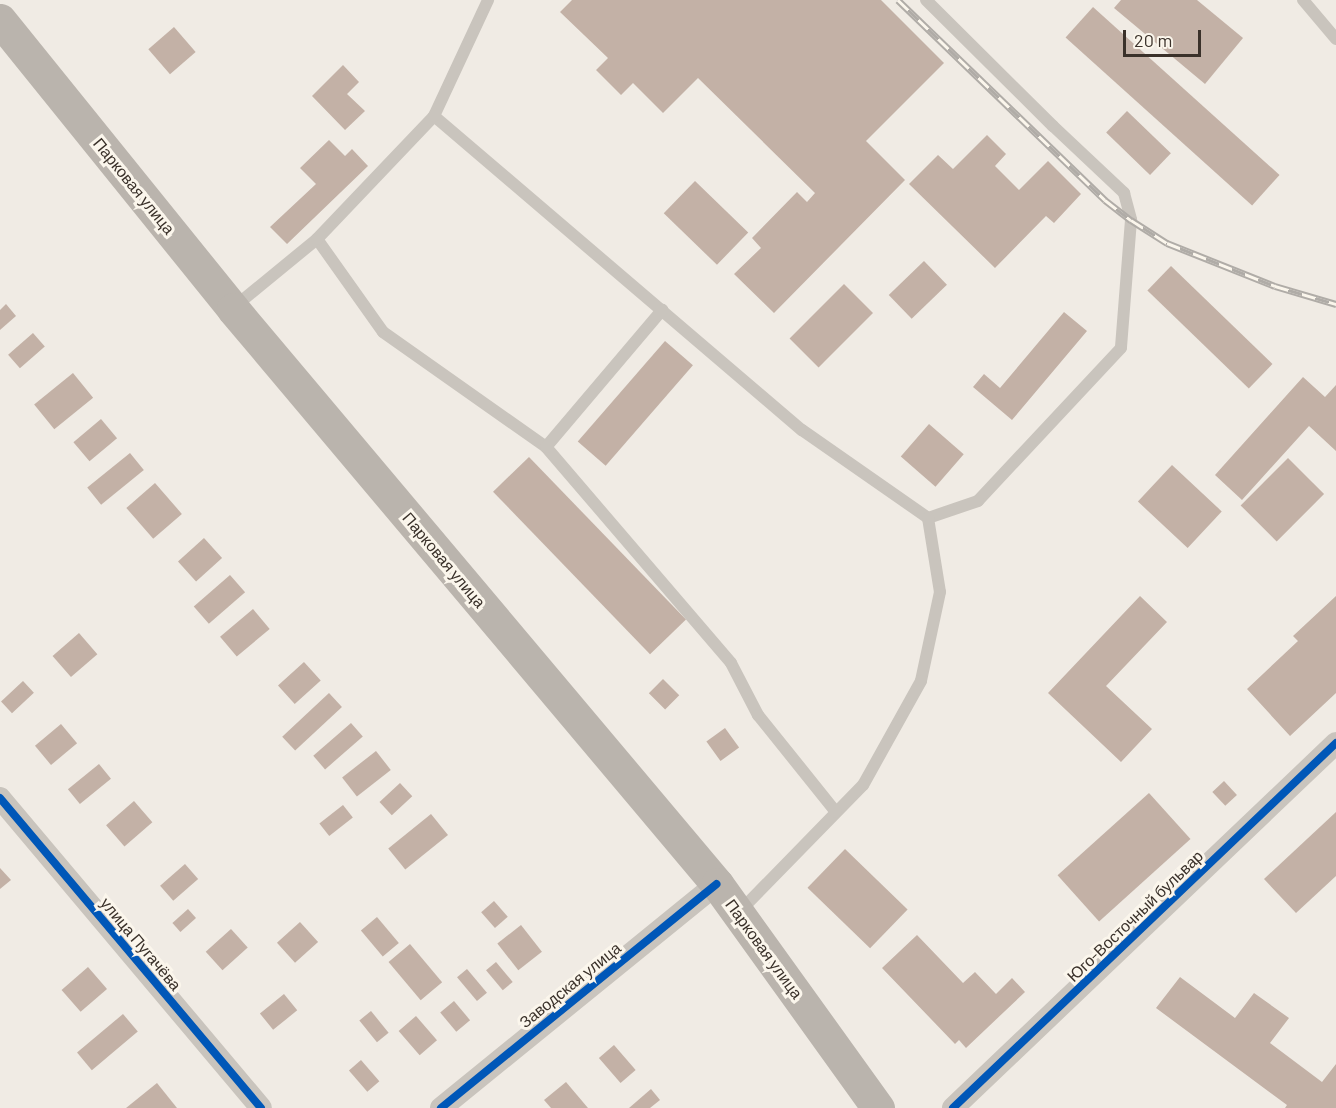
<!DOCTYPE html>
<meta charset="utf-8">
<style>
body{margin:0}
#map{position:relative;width:1336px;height:1108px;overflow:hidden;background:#f0ebe4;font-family:Barlow,sans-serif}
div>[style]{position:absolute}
.building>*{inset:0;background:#c3b1a6;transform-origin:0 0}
.service>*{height:12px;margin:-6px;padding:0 6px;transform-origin:6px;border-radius:6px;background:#c9c4bd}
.minor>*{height:22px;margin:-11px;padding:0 11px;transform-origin:11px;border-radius:11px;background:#c9c4bd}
.secondary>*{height:33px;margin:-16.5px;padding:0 16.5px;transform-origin:16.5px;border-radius:16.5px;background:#bab4ad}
.rail>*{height:7px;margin-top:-3.5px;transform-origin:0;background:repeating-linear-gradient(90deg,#fbf6ec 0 14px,#b0aca7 0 28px);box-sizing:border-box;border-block:2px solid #b0aca7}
.cycleway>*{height:8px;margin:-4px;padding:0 4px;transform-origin:4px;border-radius:4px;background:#0057b8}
span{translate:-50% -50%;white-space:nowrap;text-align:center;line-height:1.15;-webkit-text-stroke:6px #fbf6ec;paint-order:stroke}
.street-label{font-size:16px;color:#3a312a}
.scale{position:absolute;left:1123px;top:30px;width:78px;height:27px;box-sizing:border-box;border:3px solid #3a312a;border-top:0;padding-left:8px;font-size:18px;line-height:21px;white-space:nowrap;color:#3a312a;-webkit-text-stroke:4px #fbf6ec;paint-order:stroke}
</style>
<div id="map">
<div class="building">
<div style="clip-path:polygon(572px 0,881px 0,944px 63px,866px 141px,905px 180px,774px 313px,734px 274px,761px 248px,752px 238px,797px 192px,807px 202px,815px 193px,698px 78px,663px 113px,633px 83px,621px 95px,596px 70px,608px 58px,560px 12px)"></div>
<div style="clip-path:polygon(1121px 0,1197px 0,1243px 38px,1205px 84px,1114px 8px)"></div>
<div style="left:1093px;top:7px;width:251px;height:41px;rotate:42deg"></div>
<div style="left:174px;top:27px;width:33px;height:34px;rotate:49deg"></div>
<div style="clip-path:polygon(343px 65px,359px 82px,347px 94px,365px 111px,345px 130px,312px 96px)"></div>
<div style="left:1127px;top:111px;width:61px;height:30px;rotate:44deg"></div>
<div style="clip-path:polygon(987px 135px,1006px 154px,995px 166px,1019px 190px,1048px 161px,1081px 194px,1054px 223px,1046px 216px,995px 268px,909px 184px,938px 155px,953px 169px)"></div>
<div style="clip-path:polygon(329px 140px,345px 156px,352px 149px,368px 166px,287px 244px,270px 227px,316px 184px,300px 168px)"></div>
<div style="left:695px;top:181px;width:74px;height:45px;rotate:44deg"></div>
<div style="left:924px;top:261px;width:33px;height:49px;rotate:46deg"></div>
<div style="left:1171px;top:266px;width:141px;height:34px;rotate:44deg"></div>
<div style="left:844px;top:284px;width:41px;height:77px;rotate:45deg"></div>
<div style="clip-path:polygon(6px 304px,16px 316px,0 330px,0 310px)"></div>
<div style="clip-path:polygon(1064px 312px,1087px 331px,1012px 420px,973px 387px,984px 374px,1000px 388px)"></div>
<div style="left:33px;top:333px;width:18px;height:33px;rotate:49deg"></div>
<div style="left:665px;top:341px;width:37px;height:133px;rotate:41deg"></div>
<div style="left:73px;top:373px;width:32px;height:50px;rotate:51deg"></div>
<div style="clip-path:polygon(1303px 377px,1325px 397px,1336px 385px,1336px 451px,1309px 426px,1242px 500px,1215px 475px)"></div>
<div style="left:101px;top:419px;width:25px;height:36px;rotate:50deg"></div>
<div style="left:929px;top:424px;width:46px;height:43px;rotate:41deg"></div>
<div style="left:130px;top:453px;width:22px;height:55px;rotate:51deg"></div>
<div style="left:529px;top:457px;width:226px;height:50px;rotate:46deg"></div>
<div style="left:1288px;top:458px;width:51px;height:67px;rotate:45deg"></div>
<div style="left:1172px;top:465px;width:68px;height:50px;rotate:43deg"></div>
<div style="left:155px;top:483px;width:41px;height:38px;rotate:49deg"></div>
<div style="left:204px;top:538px;width:27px;height:35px;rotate:48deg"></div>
<div style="left:230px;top:575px;width:23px;height:48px;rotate:49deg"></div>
<div style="clip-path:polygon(1140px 596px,1167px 622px,1106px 686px,1152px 729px,1121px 762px,1048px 693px)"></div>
<div style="clip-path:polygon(1336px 596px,1336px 693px,1290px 736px,1247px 689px,1298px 641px,1293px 636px)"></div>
<div style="left:253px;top:609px;width:26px;height:43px;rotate:50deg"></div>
<div style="left:79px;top:633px;width:28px;height:35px;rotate:49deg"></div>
<div style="left:304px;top:662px;width:25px;height:35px;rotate:48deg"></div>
<div style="left:663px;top:679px;width:23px;height:20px;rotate:45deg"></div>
<div style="left:23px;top:681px;width:16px;height:30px;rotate:47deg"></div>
<div style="left:329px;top:693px;width:19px;height:64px;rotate:47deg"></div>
<div style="left:351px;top:723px;width:18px;height:50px;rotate:49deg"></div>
<div style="left:61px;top:724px;width:25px;height:34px;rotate:50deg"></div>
<div style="left:725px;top:728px;width:24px;height:23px;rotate:54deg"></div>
<div style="left:376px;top:751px;width:24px;height:43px;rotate:52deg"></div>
<div style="left:99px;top:764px;width:19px;height:40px;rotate:51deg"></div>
<div style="left:1224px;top:781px;width:19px;height:16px;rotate:47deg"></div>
<div style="left:400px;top:783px;width:18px;height:28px;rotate:47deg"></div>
<div style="left:1149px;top:793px;width:62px;height:123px;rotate:48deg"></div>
<div style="left:134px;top:801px;width:28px;height:37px;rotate:49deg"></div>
<div style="left:343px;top:805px;width:16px;height:30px;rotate:52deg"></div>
<div style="clip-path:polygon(1336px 812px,1336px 876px,1296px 913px,1264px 879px)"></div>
<div style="left:431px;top:814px;width:27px;height:55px;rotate:51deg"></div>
<div style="left:845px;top:849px;width:87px;height:54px;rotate:44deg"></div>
<div style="left:185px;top:864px;width:20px;height:33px;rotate:49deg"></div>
<div style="clip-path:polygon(0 868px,11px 880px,0 889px)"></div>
<div style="left:494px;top:901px;width:21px;height:17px;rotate:49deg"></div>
<div style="left:188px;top:909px;width:12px;height:21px;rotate:48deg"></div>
<div style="left:377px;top:917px;width:34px;height:21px;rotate:50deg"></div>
<div style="left:300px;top:922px;width:27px;height:31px;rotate:48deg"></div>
<div style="left:521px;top:925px;width:34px;height:30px;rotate:52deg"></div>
<div style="left:231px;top:929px;width:25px;height:34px;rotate:48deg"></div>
<div style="clip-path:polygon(917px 935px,963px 983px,975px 972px,996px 994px,1012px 978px,1025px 992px,966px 1048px,959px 1040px,955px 1044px,882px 968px)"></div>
<div style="left:410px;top:944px;width:50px;height:28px;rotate:50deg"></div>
<div style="left:496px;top:962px;width:26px;height:13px;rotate:50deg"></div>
<div style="left:88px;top:967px;width:29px;height:35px;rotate:49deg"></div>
<div style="left:467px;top:969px;width:31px;height:13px;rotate:50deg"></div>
<div style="clip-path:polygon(1180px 977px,1235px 1018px,1254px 993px,1289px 1018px,1270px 1043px,1322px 1082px,1336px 1064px,1336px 1108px,1285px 1108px,1287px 1105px,1156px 1008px)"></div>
<div style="left:284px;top:994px;width:21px;height:31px;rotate:51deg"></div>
<div style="left:454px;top:1001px;width:25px;height:18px;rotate:50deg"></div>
<div style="left:371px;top:1011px;width:28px;height:15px;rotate:51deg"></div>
<div style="left:123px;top:1014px;width:23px;height:60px;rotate:50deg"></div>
<div style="left:416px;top:1016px;width:32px;height:23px;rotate:49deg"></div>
<div style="left:614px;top:1045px;width:33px;height:20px;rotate:49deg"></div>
<div style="left:361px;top:1060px;width:28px;height:16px;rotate:49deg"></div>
<div style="clip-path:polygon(566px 1082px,588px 1108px,551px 1108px,544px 1100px)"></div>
<div style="clip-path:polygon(157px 1083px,177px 1108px,126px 1108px)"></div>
<div style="clip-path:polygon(651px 1089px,660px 1100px,650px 1108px,629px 1108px)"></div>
</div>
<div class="service">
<div style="left:926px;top:0;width:179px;rotate:44.8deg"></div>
<div style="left:1053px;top:126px;width:98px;rotate:43.3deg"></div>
<div style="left:1124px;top:193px;width:28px;rotate:75deg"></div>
<div style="left:1131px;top:220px;width:128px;rotate:94.5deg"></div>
<div style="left:1121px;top:348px;width:209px;rotate:133.1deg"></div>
<div style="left:978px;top:501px;width:53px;rotate:161.2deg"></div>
<div style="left:1303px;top:0;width:51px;rotate:49.8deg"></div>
<div style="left:434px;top:116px;width:484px;rotate:40.5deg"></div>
<div style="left:802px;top:430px;width:154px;rotate:34.9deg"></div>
<div style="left:928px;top:518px;width:75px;rotate:80.8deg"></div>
<div style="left:940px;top:592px;width:91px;rotate:102.1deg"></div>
<div style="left:921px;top:681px;width:119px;rotate:119.1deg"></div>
<div style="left:863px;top:785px;width:177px;rotate:134.3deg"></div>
<div style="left:317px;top:239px;width:114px;rotate:54.6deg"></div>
<div style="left:383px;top:332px;width:199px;rotate:35.2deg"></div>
<div style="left:546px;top:447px;width:284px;rotate:49.4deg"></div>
<div style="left:731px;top:663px;width:59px;rotate:62.6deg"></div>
<div style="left:758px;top:715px;width:124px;rotate:51.2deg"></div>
<div style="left:233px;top:308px;width:109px;rotate:-39.4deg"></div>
<div style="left:317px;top:239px;width:170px;rotate:-46.4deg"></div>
<div style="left:434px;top:116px;width:128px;rotate:-65deg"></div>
<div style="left:546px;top:447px;width:180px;rotate:-49.7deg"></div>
</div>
<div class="minor">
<div style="left:0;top:798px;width:405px;rotate:49.9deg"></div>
<div style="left:441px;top:1108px;width:355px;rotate:-39.1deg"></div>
<div style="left:953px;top:1108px;width:529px;rotate:-43.62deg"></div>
</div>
<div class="secondary">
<div style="left:0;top:20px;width:371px;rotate:51.1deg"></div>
<div style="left:233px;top:309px;width:752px;rotate:49.91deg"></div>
<div style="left:717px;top:884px;width:276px;rotate:54.3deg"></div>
</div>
<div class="rail">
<div style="left:898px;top:0;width:288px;rotate:44deg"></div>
<div style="left:1105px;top:200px;width:33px;rotate:38deg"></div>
<div style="left:1131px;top:220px;width:43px;rotate:32.6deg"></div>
<div style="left:1167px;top:243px;width:116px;rotate:21.7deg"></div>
<div style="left:1275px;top:286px;width:64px;rotate:16.4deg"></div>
</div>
<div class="cycleway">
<div style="left:0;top:798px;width:405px;rotate:49.9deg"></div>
<div style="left:441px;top:1108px;width:355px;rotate:-39.1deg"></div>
<div style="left:953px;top:1108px;width:529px;rotate:-43.62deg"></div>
</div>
<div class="street-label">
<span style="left:134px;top:186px;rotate:51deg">Парковая улица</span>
<span style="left:444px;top:560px;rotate:50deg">Парковая улица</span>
<span style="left:1135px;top:916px;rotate:-44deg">Юго-Восточный бульвар</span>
<span style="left:141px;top:944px;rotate:50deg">улица Пугачёва</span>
<span style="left:764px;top:949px;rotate:54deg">Парковая улица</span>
<span style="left:570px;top:985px;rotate:-39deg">Заводская улица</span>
</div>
<div class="scale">20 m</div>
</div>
